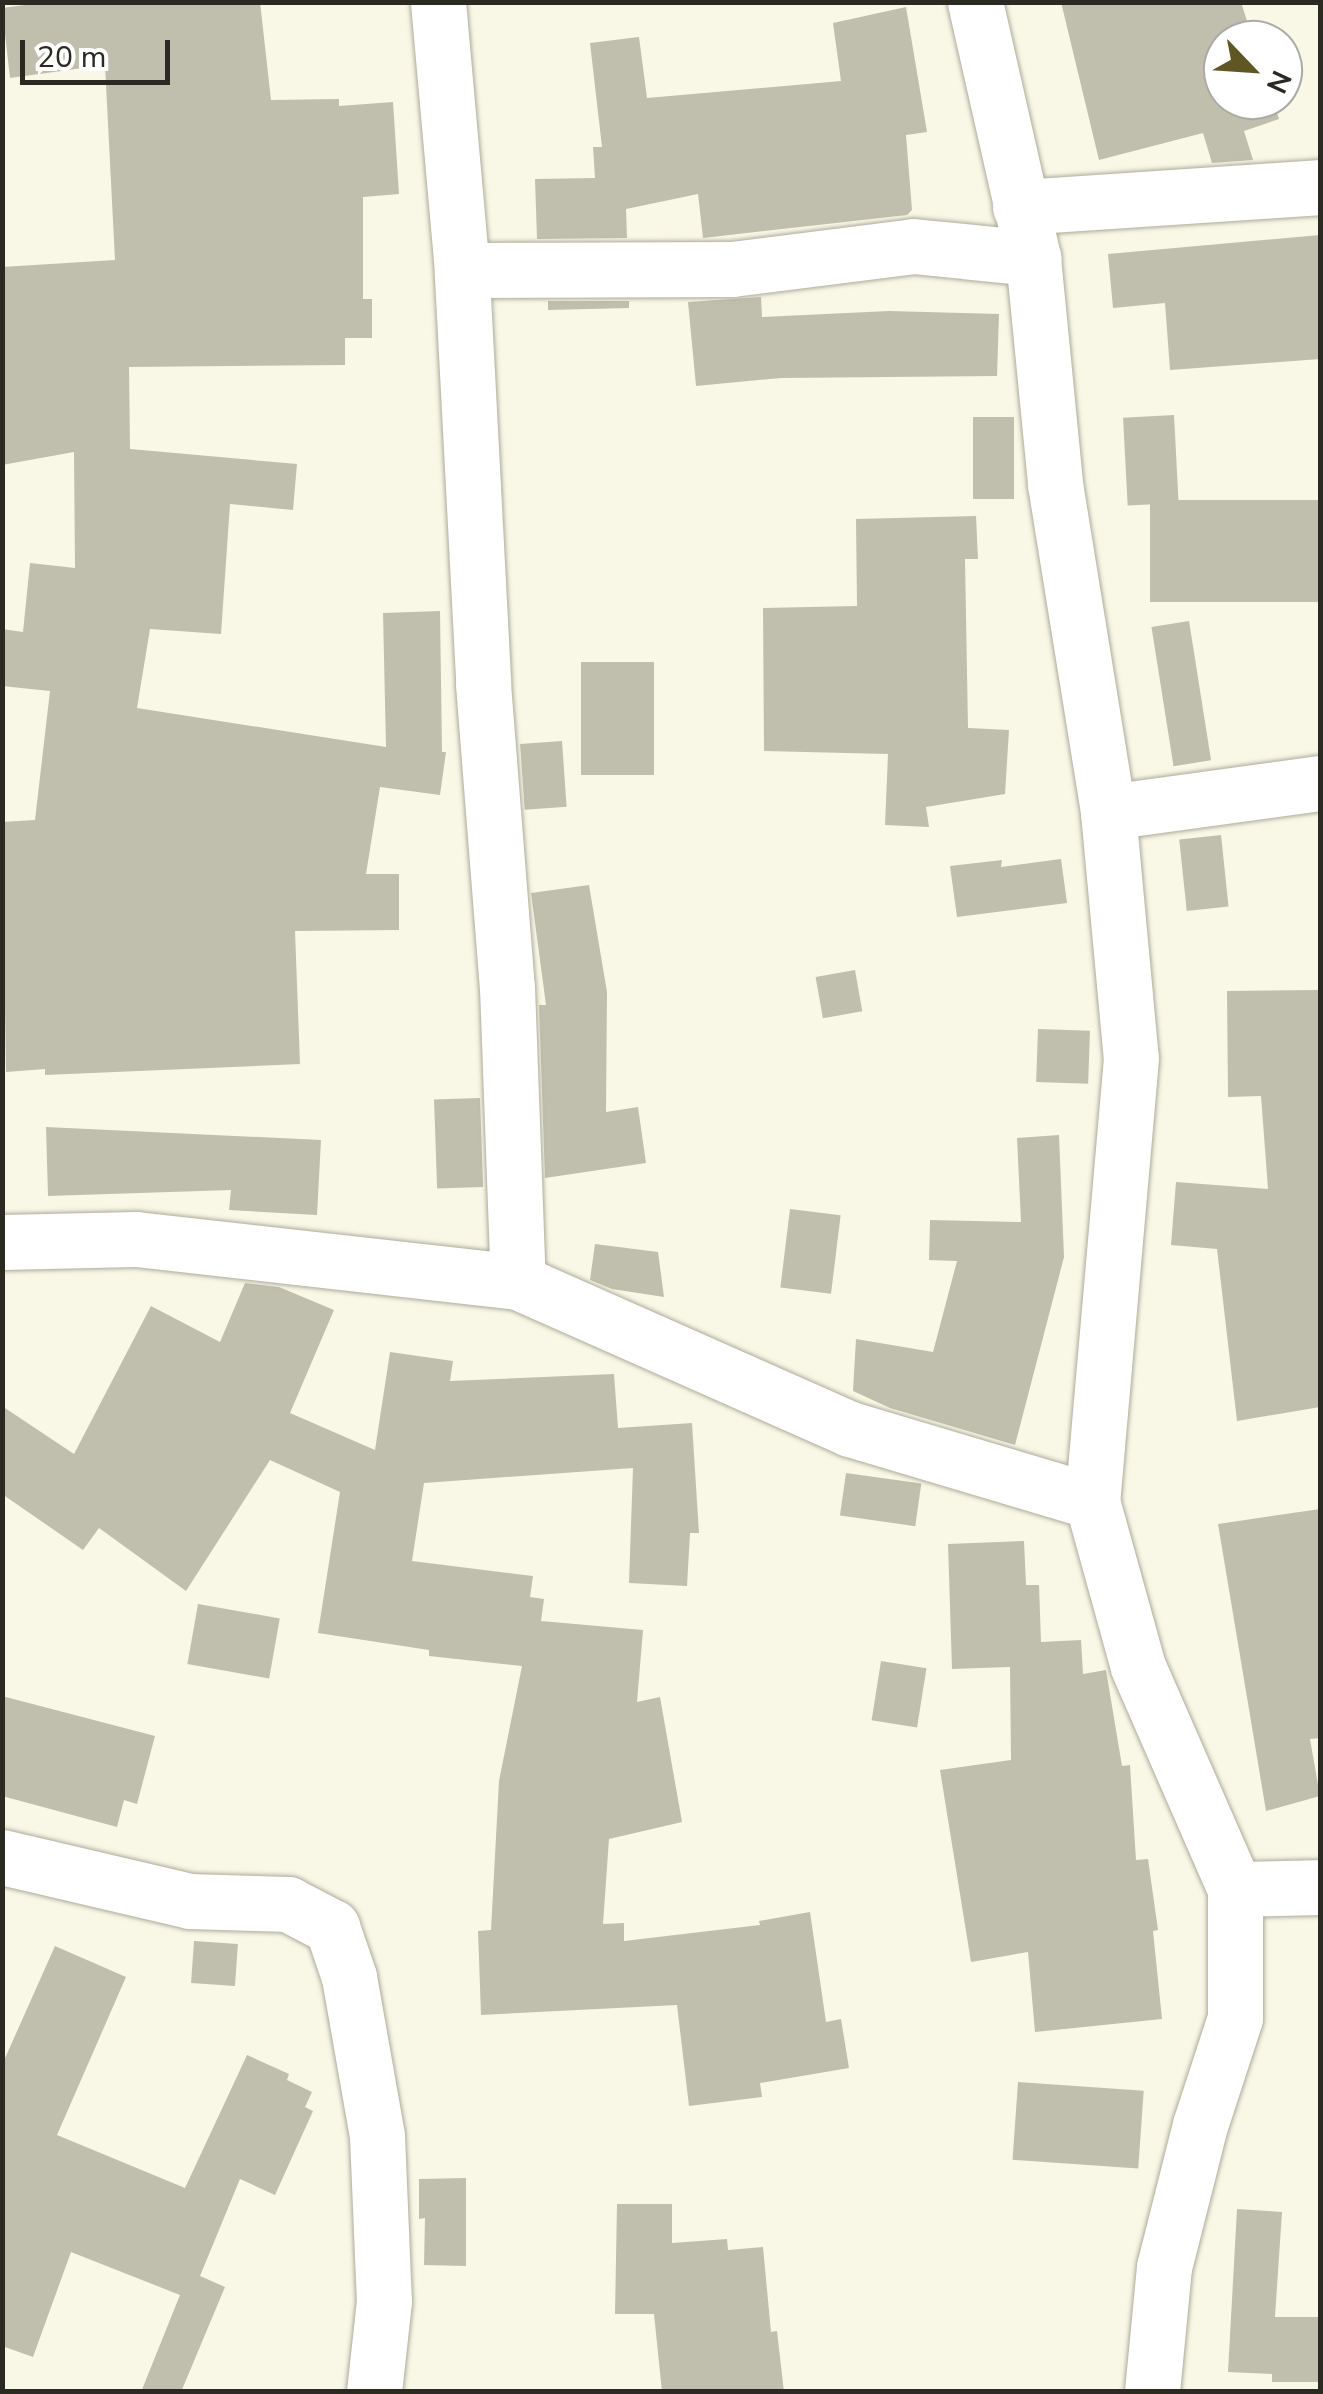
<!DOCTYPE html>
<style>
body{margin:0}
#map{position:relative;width:1323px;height:2394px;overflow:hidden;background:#f9f7e6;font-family:"Nunito Sans",sans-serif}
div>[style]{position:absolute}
.building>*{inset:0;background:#c0bead;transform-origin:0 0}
.roads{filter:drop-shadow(0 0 2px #adab9b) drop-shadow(0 0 2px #adab9b)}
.minor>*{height:55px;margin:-27.5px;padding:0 27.5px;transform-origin:27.5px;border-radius:27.5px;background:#fff}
span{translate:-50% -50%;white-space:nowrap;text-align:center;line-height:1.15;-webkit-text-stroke:8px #fff;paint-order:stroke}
.frame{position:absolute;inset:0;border:5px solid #2a2a23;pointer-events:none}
.north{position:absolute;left:1203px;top:20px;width:100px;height:100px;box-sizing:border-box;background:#fff;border:2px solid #aaaaa7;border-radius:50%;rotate:115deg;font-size:28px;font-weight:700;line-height:40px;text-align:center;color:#2a2a23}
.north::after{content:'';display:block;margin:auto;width:35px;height:45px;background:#5e5724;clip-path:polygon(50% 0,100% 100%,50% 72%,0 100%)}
.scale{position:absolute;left:20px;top:40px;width:150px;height:45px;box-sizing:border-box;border:5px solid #2a2a23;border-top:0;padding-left:12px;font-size:30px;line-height:35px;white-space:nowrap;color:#2a2a23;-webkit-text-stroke:8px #fff;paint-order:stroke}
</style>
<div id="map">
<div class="building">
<div style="clip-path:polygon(47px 2px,260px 2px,271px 100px,339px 99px,339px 106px,393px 102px,399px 194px,363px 197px,363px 299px,372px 299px,372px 338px,345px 338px,345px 365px,129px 367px,130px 449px,297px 464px,293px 510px,230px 504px,221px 634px,150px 629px,137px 708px,386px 747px,383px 613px,440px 611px,442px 752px,446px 752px,440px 795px,380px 787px,366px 874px,399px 874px,399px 930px,295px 931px,300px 1064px,45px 1075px,45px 1069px,6px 1072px,2px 822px,35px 820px,50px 691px,2px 686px,2px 629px,23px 632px,30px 563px,75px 568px,74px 452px,2px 465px,2px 267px,115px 260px,105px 65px,10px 78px,2px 8px)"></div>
<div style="clip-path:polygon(1061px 2px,1241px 2px,1253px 40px,1223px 40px,1223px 100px,1273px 100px,1279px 119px,1244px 131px,1253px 160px,1212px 163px,1203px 133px,1099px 160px)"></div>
<div style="clip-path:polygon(906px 7px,927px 132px,906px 135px,912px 210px,907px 215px,703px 238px,698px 194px,626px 209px,627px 238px,537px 239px,535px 179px,595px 178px,593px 147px,602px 147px,590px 43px,639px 37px,647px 98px,841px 81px,833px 23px)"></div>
<div style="clip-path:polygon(1320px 235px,1320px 359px,1170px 370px,1165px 303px,1113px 308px,1108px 254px)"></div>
<div style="clip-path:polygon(761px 297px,762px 317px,889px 311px,999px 314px,997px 376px,781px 378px,696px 386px,688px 302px)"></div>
<div style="clip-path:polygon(548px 301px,629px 301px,629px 308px,548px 310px)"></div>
<div style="left:1174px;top:415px;width:88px;height:51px;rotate:87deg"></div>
<div style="left:973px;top:417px;width:41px;height:82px"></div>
<div style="left:1320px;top:500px;width:102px;height:170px;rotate:90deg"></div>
<div style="clip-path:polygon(976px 516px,978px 559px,965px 559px,968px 728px,1009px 730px,1005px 794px,926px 807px,929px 827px,885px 825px,888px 754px,764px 751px,763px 608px,857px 606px,856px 519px)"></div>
<div style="left:1189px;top:621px;width:141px;height:38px;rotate:81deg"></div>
<div style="left:581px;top:662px;width:73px;height:113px"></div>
<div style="left:562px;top:741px;width:66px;height:42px;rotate:86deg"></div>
<div style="left:1221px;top:835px;width:72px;height:42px;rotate:84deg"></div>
<div style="clip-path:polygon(1061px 859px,1067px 903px,957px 917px,950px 866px,1002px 860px,1001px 867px)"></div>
<div style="clip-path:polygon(589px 885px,607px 992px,606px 1112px,638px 1107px,646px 1163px,545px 1178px,539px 1005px,546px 1005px,531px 893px)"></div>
<div style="left:855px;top:970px;width:42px;height:40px;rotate:80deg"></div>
<div style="clip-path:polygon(1320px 990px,1320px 1407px,1237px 1421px,1217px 1249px,1171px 1245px,1176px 1182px,1268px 1189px,1261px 1096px,1228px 1097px,1227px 991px)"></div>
<div style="left:1038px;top:1029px;width:52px;height:53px;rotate:2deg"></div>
<div style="left:480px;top:1098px;width:89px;height:46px;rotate:88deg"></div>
<div style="clip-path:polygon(46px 1127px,321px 1140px,317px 1215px,229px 1210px,231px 1190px,48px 1196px)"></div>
<div style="clip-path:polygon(1059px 1135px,1064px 1257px,1015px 1445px,890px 1408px,853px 1391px,856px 1339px,933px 1352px,957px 1261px,929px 1260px,930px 1220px,1021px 1222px,1017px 1138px)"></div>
<div style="left:790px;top:1209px;width:51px;height:79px;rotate:7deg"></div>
<div style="clip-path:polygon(595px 1244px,658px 1252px,664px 1297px,612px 1289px,590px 1280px)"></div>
<div style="clip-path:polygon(245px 1283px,279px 1287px,334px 1310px,290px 1413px,375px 1450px,390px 1352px,453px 1361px,450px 1381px,614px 1374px,618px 1428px,692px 1423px,699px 1533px,690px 1533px,687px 1586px,629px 1583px,633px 1468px,424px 1483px,412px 1561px,533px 1576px,530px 1597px,544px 1599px,541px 1621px,643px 1630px,637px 1702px,660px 1697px,682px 1822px,609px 1839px,603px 1924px,624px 1923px,624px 1941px,760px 1925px,759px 1921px,810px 1912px,826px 2022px,841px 2019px,849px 2068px,760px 2083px,762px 2097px,689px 2106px,677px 2005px,481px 2015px,478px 1931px,491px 1930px,499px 1781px,522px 1666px,429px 1656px,429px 1650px,318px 1633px,340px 1492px,270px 1460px,186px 1591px,99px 1528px,83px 1550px,2px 1494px,2px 1406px,74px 1454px,151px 1306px,220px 1342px)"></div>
<div style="left:846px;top:1473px;width:76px;height:43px;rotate:8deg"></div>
<div style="clip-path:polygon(1320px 1509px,1320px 1738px,1310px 1739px,1320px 1796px,1266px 1811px,1218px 1524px)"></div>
<div style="clip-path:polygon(1024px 1541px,1026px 1585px,1039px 1585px,1041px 1642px,1081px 1640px,1083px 1674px,1106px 1670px,1122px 1766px,1130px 1765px,1136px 1860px,1148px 1859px,1158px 1930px,1153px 1931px,1162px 2019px,1035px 2032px,1028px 1952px,971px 1962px,940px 1770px,1011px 1760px,1010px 1667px,952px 1669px,948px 1544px)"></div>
<div style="left:198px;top:1604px;width:83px;height:61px;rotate:10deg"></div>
<div style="left:881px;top:1661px;width:46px;height:60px;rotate:9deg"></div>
<div style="clip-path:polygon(2px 1696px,155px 1736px,137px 1804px,124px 1800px,117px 1827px,2px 1796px)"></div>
<div style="left:194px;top:1941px;width:44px;height:42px;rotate:4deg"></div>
<div style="clip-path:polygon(55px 1946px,126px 1977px,57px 2135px,185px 2188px,247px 2055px,289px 2074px,287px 2080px,312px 2092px,305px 2107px,313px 2111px,275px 2195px,240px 2179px,200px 2276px,225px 2287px,181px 2392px,141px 2392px,180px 2295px,71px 2252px,33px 2357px,2px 2346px,2px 2065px)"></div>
<div style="left:1018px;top:2082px;width:126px;height:78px;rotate:4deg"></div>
<div style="clip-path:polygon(466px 2178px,466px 2266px,424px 2265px,425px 2218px,419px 2219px,419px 2179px)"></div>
<div style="clip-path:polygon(617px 2204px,672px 2204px,672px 2243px,727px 2239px,728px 2250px,763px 2247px,771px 2332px,777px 2331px,784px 2392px,662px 2392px,654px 2314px,615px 2314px)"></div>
<div style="clip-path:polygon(1237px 2209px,1282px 2212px,1275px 2317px,1320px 2317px,1320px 2382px,1272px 2382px,1272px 2374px,1228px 2372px)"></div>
</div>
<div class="roads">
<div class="minor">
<div style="left:438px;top:2px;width:257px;rotate:84.9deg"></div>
<div style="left:461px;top:258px;width:427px;rotate:87deg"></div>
<div style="left:483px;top:684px;width:304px;rotate:85.5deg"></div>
<div style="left:507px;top:987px;width:295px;rotate:87.9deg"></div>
<div style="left:975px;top:2px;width:262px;rotate:77.2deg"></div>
<div style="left:1033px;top:258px;width:227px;rotate:84.4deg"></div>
<div style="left:1055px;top:484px;width:332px;rotate:80.8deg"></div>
<div style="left:1108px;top:812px;width:247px;rotate:84.7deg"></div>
<div style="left:1131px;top:1058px;width:445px;rotate:95deg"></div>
<div style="left:1092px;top:1501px;width:172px;rotate:74.5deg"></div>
<div style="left:1138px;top:1667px;width:242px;rotate:66.4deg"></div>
<div style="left:1235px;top:1889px;width:129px;rotate:90deg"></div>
<div style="left:1235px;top:2018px;width:113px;rotate:108.1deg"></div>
<div style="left:1200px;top:2125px;width:146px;rotate:104.2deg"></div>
<div style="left:1164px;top:2267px;width:126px;rotate:95.5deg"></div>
<div style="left:1020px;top:207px;width:301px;rotate:-3.8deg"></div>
<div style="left:461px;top:258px;width:22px;rotate:34deg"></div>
<div style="left:479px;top:270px;width:253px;rotate:-0.2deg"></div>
<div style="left:732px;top:269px;width:182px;rotate:-7.2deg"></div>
<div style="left:913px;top:246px;width:121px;rotate:5.7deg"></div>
<div style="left:1108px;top:812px;width:214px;rotate:-7.8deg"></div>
<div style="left:2px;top:1242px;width:134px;rotate:-1.3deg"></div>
<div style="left:136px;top:1239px;width:384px;rotate:6.4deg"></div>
<div style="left:518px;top:1282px;width:363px;rotate:23.9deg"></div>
<div style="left:850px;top:1429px;width:252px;rotate:16.6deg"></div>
<div style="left:2px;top:1857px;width:192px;rotate:13.2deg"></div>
<div style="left:189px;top:1901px;width:99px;rotate:1.7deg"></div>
<div style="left:288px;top:1904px;width:50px;rotate:27.6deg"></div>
<div style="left:332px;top:1927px;width:53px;rotate:71.2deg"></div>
<div style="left:349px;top:1977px;width:161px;rotate:80deg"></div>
<div style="left:377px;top:2136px;width:165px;rotate:87.6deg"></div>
<div style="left:384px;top:2301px;width:92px;rotate:96.3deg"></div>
<div style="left:1235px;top:1889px;width:85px;rotate:-1.3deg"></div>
</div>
</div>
<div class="frame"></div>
<div class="north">N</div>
<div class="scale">20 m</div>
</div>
